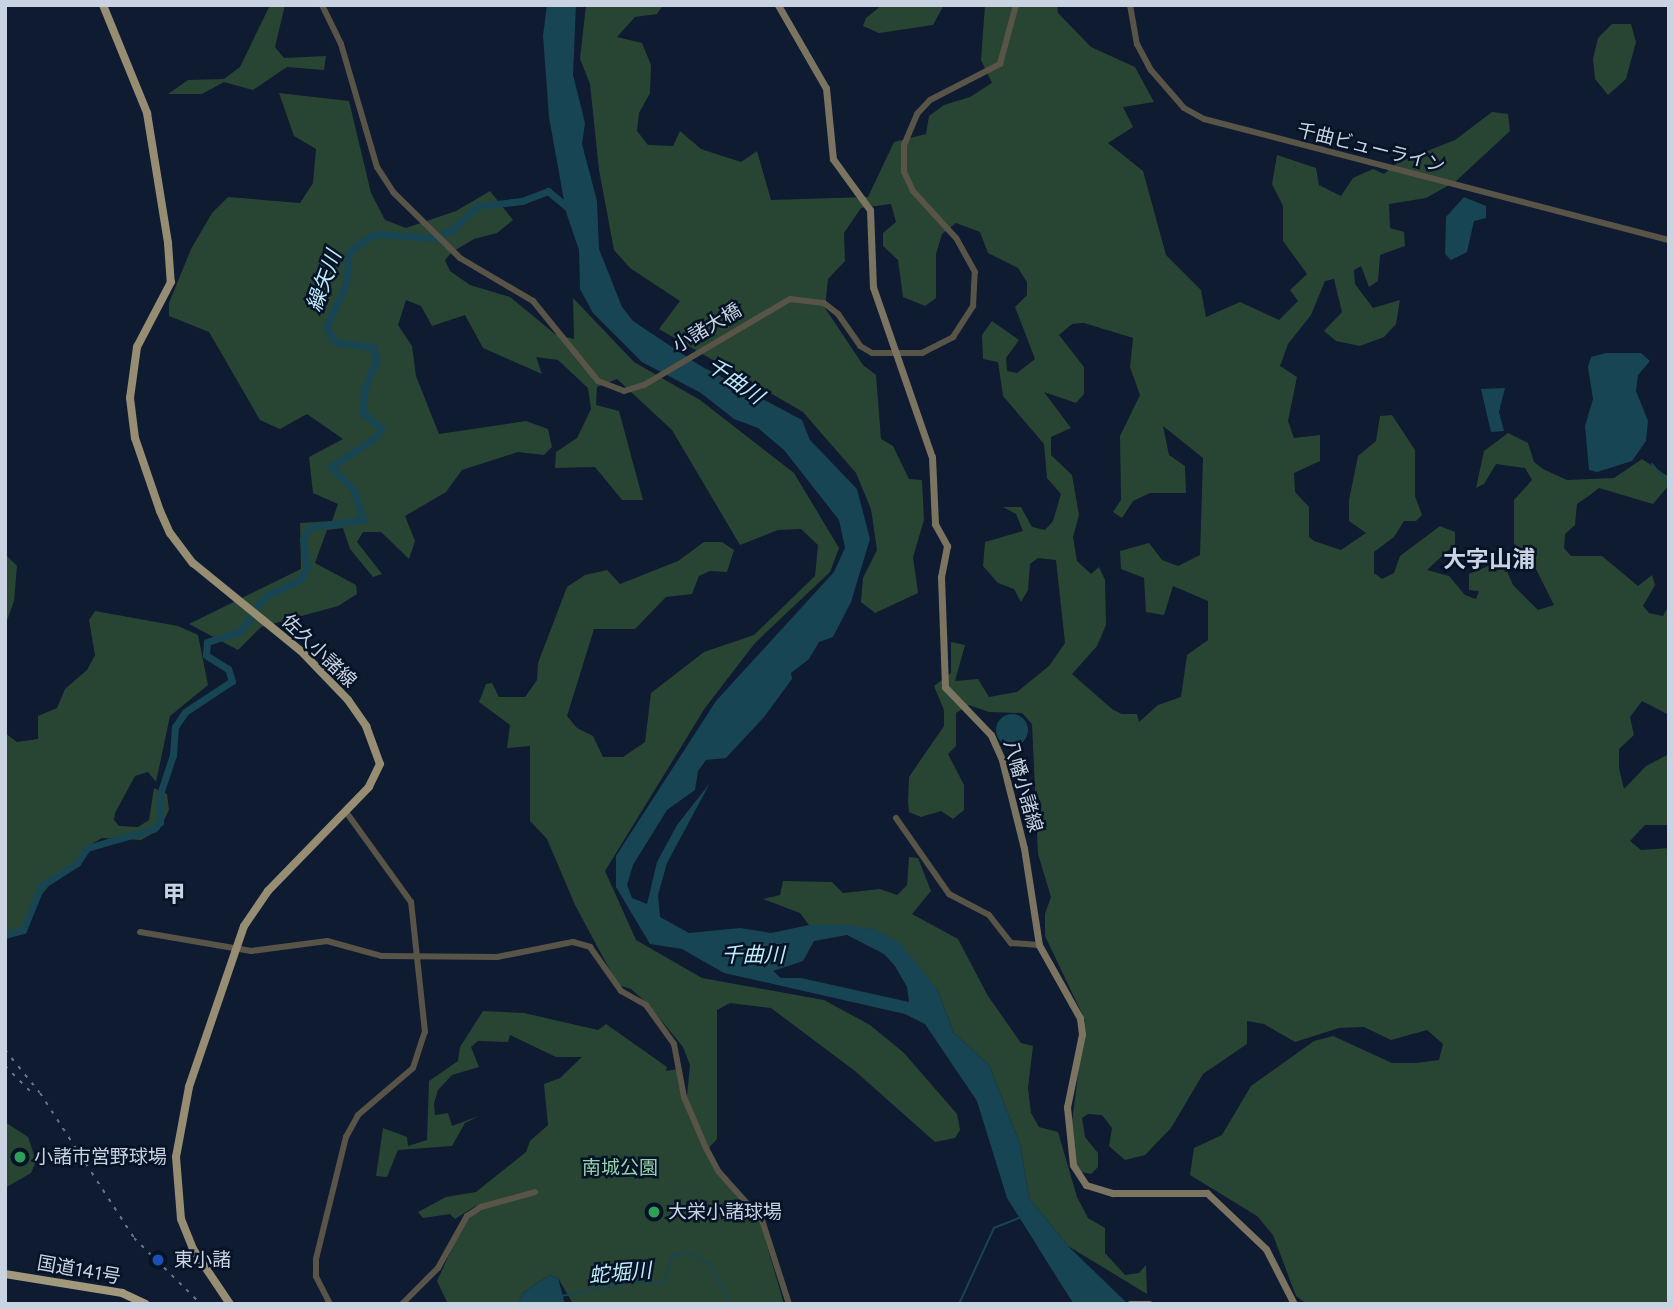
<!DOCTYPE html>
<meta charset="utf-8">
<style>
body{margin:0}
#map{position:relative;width:1674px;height:1309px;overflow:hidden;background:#0e1b31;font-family:Figtree,"Noto Sans JP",sans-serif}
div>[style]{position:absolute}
.green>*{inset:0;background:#284533}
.water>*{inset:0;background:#184553}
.round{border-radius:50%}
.stream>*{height:2px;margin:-1px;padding:0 1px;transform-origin:1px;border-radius:1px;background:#184553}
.river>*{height:7px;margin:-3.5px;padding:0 3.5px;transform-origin:3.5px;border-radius:3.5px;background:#184553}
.tertiary>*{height:6px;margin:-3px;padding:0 3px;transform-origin:3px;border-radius:3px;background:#585447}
.secondary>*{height:7px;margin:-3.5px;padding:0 3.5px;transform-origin:3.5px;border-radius:3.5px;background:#7b7460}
.primary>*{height:8px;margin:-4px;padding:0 4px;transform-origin:4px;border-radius:4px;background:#968d73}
.trunk>*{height:8px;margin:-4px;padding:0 4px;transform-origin:4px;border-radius:4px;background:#a2987c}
.rail>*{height:2px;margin-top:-1px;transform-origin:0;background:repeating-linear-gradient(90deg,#687386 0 3.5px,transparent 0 10.5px)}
.dots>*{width:19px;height:19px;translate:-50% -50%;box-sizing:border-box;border:4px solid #061226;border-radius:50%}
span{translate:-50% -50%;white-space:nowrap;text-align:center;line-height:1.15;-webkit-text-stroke:5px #061226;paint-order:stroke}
.street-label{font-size:19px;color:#cad3e2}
.poi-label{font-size:19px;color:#cad3e2}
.left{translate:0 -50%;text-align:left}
.park-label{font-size:19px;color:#96d3ab}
.water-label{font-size:21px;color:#bfecfb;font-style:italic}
.quarter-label{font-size:23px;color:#cad3e2;font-weight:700}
.frame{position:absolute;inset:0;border:7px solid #cad3e2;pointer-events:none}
</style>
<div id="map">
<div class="green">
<div style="clip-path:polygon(270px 5px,285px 5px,275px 47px,284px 58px,326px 56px,324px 70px,287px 67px,253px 90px,224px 82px,202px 94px,168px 94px,188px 80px,224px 79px,240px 67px)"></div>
<div style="clip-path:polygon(evenodd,586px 5px,663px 5px,657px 14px,635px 17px,617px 37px,642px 43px,651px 65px,650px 93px,639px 113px,637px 131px,648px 145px,673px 146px,680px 131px,701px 149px,741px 162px,757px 151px,771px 200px,868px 197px,894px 142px,926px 134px,929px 116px,944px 105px,970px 97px,992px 83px,981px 60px,985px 5px,1057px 5px,1058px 13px,1091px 47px,1135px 67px,1154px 102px,1123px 107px,1133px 127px,1108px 143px,1143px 171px,1166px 255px,1201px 290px,1206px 317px,1240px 302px,1279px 320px,1298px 301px,1290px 290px,1307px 274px,1283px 241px,1283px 206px,1272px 184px,1277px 155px,1316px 168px,1319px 185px,1341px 196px,1353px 178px,1373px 169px,1384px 174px,1397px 163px,1455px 140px,1492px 112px,1508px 114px,1510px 131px,1455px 182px,1426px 198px,1389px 204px,1390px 228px,1404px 232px,1405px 246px,1380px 255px,1378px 281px,1369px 287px,1361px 266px,1354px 270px,1355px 284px,1373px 308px,1400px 300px,1396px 324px,1384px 337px,1360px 346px,1336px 341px,1324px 331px,1342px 312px,1334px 279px,1325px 281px,1311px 315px,1288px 344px,1280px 366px,1297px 377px,1288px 421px,1294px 438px,1320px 435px,1320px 461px,1294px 473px,1295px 492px,1309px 507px,1309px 537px,1314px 541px,1341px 550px,1366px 533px,1349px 521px,1349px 500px,1358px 456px,1376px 441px,1380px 416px,1392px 415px,1415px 450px,1415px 496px,1422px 515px,1416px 521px,1404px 521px,1394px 537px,1374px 552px,1374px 573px,1382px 579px,1394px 573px,1400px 556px,1440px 526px,1455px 532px,1455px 544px,1427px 570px,1449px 576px,1465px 595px,1476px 599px,1479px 591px,1469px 590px,1469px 574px,1493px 564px,1505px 567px,1513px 585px,1538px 610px,1554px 605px,1536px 569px,1514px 544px,1514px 500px,1532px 480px,1525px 468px,1496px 464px,1484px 484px,1476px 488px,1484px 451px,1508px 433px,1528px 443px,1534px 462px,1543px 469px,1567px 480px,1614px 478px,1642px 459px,1669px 477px,1669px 485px,1653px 504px,1599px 488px,1590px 495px,1577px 504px,1575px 525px,1565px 534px,1564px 548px,1571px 556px,1602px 556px,1638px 586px,1652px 575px,1655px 585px,1643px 606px,1649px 613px,1663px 616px,1669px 605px,1669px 715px,1642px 701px,1630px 717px,1634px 735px,1619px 749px,1619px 768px,1624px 789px,1646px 766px,1669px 754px,1669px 825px,1645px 825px,1630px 841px,1641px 850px,1669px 848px,1669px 1304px,1307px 1304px,1296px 1296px,1273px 1235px,1257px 1216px,1190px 1175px,1194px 1148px,1222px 1135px,1251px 1086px,1314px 1041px,1333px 1036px,1392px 1063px,1416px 1063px,1439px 1060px,1443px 1044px,1427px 1030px,1391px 1040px,1364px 1027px,1339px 1028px,1295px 1042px,1264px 1024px,1247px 1021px,1247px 1044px,1203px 1074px,1171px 1128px,1145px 1155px,1125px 1160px,1109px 1146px,1112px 1128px,1102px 1115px,1088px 1114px,1082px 1118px,1085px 1137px,1098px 1153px,1098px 1167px,1091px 1174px,1082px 1172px,1075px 1162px,1072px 1122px,1085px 1020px,1045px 936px,1045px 914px,1051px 897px,1038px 854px,1032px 724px,1022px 713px,989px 712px,969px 705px,956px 713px,956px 746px,948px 754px,964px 785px,964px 810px,953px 819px,941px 811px,921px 817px,909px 812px,908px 802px,909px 777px,944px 726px,944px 710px,934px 686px,951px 673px,951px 642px,965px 645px,955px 681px,978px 679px,989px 697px,1017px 692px,1049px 666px,1065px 643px,1056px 560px,1038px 558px,1030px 564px,1028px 590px,1021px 602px,1014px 589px,998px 583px,983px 566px,985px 542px,1023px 531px,1016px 514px,1003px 507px,1021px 507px,1032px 527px,1045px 530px,1053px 521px,1061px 494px,1047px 478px,1044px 444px,1003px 396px,998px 362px,983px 359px,982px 335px,992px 321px,1019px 340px,1006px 358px,1007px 371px,1017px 373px,1035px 359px,1015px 307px,1027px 295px,1027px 282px,1018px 268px,988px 253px,980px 232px,956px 223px,942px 234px,936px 254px,936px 298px,925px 306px,903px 297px,898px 260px,883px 246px,883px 233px,896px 222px,891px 204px,861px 208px,844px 233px,845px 261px,828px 279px,825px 308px,863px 365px,876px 375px,881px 439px,893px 446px,909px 479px,922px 480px,924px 520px,913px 557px,918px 593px,875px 613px,861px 602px,863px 578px,877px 550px,871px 509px,856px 473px,803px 412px,659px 329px,680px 301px,630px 268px,614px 250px,599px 170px,590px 84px,580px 59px,586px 5px,1084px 323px,1133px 338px,1130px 367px,1140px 395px,1120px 436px,1121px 500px,1113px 512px,1122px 518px,1133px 501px,1150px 493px,1186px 493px,1185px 466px,1169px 455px,1163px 426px,1203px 458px,1200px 555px,1178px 566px,1162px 560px,1149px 543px,1120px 551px,1121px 569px,1144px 578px,1146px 612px,1164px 615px,1173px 586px,1208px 601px,1208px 640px,1187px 655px,1181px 697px,1158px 705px,1139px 722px,1137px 714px,1122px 714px,1112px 709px,1072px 674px,1097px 646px,1106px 625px,1105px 580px,1099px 567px,1091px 574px,1077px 561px,1073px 537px,1079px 515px,1072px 475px,1051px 455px,1051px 437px,1071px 428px,1044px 392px,1076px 403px,1084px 394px,1084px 367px,1059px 335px,1072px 324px,1084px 323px)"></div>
<div style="clip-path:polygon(882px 5px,944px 5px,933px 25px,879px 33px,863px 26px,866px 18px)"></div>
<div style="clip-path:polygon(1612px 24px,1631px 24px,1636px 42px,1626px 79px,1608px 95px,1595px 79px,1593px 59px,1598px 38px)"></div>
<div style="clip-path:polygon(279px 93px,349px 101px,371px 193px,385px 220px,406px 228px,456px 211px,490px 191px,513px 220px,497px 233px,474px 239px,452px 252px,445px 260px,450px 271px,470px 285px,510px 297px,555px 334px,574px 339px,573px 298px,634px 362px,700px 400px,794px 473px,839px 548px,830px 572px,755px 643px,705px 708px,605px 871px,636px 940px,702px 978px,824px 1000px,870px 1025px,904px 1053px,957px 1114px,960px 1130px,955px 1138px,935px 1142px,855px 1071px,771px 1008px,730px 1003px,717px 1010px,717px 1139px,705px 1152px,760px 1222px,784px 1304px,573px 1304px,558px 1278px,549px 1275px,523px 1293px,518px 1304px,448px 1304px,437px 1281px,467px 1216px,477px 1205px,455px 1219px,450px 1214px,423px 1218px,418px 1212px,446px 1197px,476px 1192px,526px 1152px,530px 1141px,548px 1125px,544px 1084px,560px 1078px,582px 1057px,556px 1057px,510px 1035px,508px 1042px,478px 1041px,471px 1047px,479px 1067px,452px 1075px,438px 1090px,434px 1103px,435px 1115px,448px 1113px,452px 1126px,479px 1116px,465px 1123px,452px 1146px,398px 1150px,387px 1177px,376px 1176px,383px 1128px,407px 1137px,408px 1146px,427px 1140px,429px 1081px,458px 1061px,460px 1047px,483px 1011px,524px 1013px,598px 1030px,606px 1024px,667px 1067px,666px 1071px,678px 1069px,686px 1106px,690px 1065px,683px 1047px,648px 1004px,631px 989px,618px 985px,575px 905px,547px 839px,530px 821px,530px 746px,507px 748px,510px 725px,479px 702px,486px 684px,492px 683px,499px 697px,525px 697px,537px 680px,538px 663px,567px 587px,585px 575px,607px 570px,620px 584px,678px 561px,704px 542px,722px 542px,734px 550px,727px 572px,710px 571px,699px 576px,692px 594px,666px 597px,635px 629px,594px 629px,567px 716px,577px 728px,593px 736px,603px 757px,623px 757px,645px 742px,651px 693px,704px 652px,754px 635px,815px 576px,818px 545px,801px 529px,778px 530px,740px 545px,672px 430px,617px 379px,597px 387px,596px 405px,619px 411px,643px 500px,622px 500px,595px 467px,555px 468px,556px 452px,577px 438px,591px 409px,588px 388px,558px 360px,536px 357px,542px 374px,483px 348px,465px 315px,432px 326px,421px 306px,406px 300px,398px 325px,412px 346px,416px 376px,439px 434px,526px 421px,548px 429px,552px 447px,544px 455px,518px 452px,462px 470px,446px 492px,405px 516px,415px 541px,409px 559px,381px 532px,363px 532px,357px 542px,382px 574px,373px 577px,350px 549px,343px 528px,327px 530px,315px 563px,356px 585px,357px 594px,338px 606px,261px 627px,238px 650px,189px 624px,301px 569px,300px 523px,332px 521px,338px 504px,313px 493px,309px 457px,343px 439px,307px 414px,280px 429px,260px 420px,209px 332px,169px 316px,169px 303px,191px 249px,212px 213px,228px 197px,300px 203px,313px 183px,316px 149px,294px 136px)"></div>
<div style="clip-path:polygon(5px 554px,17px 566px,14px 601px,5px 626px)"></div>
<div style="clip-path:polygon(95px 611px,178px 626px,198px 635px,208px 685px,170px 716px,156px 782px,148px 772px,135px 776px,115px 813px,114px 820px,119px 826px,138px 827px,149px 820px,154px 788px,167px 794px,169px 810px,159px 830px,141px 840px,102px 838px,90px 845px,80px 865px,52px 882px,39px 898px,24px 934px,5px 937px,5px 733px,17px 742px,38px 739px,38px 716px,57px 708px,65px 689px,87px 670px,95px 655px,89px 620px)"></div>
<div style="clip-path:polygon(909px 857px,918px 858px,931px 891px,912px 914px,958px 939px,988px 996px,1021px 1043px,1033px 1046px,1028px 1088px,1031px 1113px,1039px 1127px,1058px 1132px,1077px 1197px,1088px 1218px,1105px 1228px,1105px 1253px,1125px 1275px,1139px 1273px,1146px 1265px,1147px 1294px,1068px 1246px,1029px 1198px,1020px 1144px,989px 1065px,954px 1033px,937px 989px,874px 929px,809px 925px,800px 913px,763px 899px,780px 895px,783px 881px,832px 882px,843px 893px,880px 889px,897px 895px,907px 885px)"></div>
<div style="clip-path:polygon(5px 1122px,28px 1137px,36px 1161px,31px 1173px,5px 1188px)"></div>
</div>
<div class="water">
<div style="clip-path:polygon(evenodd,547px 5px,576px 5px,573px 75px,585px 123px,582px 144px,597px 201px,599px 249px,622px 307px,633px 321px,699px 365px,802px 420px,810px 440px,857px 489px,870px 539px,851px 602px,833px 637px,819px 642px,809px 659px,791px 673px,792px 679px,764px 717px,726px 758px,706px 760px,698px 771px,695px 790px,667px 810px,633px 865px,627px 885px,632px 898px,647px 904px,657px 862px,677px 825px,710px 783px,667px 863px,658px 895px,660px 917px,689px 933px,740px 928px,771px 933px,809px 925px,845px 925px,874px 929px,899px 942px,937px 989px,954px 1033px,989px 1065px,1020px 1144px,1029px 1198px,1068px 1246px,1128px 1304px,1074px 1304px,1066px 1292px,1007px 1198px,977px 1101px,925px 1024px,905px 1014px,724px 973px,682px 949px,650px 944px,616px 887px,616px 856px,716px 701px,834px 572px,845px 548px,839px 520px,784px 450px,758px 428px,734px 419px,701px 393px,642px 362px,593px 313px,580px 289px,579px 250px,566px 212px,549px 117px,543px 36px,547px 5px,847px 935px,884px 954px,895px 966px,907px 987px,909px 1002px,801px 978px,781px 978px,773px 971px,803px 961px,814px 941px,847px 935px)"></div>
<div style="clip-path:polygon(1464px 197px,1486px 206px,1486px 218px,1474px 221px,1467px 252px,1451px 260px,1445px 254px,1446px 217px)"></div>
<div style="clip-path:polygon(1606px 353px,1641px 353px,1650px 361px,1638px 375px,1636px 391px,1648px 421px,1646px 441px,1632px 461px,1597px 472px,1589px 470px,1585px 426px,1593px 399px,1588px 367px,1591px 357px)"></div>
<div style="clip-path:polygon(1505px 388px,1499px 412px,1504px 431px,1491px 432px,1481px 389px)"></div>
<div class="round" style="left:996px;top:714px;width:32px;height:32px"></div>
<div style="clip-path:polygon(549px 1275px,558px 1278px,565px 1304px,518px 1304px,523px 1293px)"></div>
</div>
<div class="stream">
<div style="left:1652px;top:464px;width:27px;rotate:51deg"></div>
<div style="left:561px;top:1296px;width:75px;rotate:-10.7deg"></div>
<div style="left:635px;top:1282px;width:29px;rotate:2deg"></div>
<div style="left:664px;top:1283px;width:29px;rotate:-72deg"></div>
<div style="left:673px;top:1255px;width:15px;rotate:-11deg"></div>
<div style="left:688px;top:1252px;width:23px;rotate:29deg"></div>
<div style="left:708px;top:1263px;width:47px;rotate:60.7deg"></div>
<div style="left:959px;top:1304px;width:84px;rotate:-65.3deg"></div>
<div style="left:994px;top:1228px;width:27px;rotate:-22deg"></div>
</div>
<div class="river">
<div style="left:5px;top:935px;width:19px;rotate:-16deg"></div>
<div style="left:23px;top:930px;width:48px;rotate:-67.8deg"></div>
<div style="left:41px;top:886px;width:43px;rotate:-32.6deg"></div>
<div style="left:77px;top:863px;width:18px;rotate:-56deg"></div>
<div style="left:87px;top:848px;width:69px;rotate:-16.1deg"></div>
<div style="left:153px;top:829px;width:10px;rotate:-45deg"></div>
<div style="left:160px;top:822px;width:28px;rotate:-90deg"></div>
<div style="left:160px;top:794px;width:41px;rotate:-71.6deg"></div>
<div style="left:173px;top:755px;width:28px;rotate:-86deg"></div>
<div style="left:175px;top:727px;width:18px;rotate:-56deg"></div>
<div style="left:185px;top:712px;width:56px;rotate:-33.4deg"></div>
<div style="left:232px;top:681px;width:13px;rotate:-108deg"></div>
<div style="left:228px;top:669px;width:26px;rotate:-148deg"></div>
<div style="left:206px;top:655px;width:13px;rotate:-86deg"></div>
<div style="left:207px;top:642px;width:36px;rotate:-18deg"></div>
<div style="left:241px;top:631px;width:40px;rotate:-56deg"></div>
<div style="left:263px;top:598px;width:42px;rotate:-26.6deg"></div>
<div style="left:301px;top:579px;width:13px;rotate:-61deg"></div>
<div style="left:307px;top:568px;width:29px;rotate:-98deg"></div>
<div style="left:303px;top:539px;width:14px;rotate:-60deg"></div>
<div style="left:310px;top:527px;width:53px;rotate:-7.5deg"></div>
<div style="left:363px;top:520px;width:31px;rotate:-107deg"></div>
<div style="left:354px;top:490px;width:33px;rotate:-135deg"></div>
<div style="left:331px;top:467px;width:54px;rotate:-33.7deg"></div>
<div style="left:376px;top:437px;width:10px;rotate:-61deg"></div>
<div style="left:381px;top:428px;width:23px;rotate:-140deg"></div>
<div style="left:363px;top:413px;width:23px;rotate:-88deg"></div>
<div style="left:364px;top:390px;width:32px;rotate:-68deg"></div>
<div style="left:376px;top:360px;width:13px;rotate:-103deg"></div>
<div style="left:373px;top:347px;width:38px;rotate:-173deg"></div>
<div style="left:335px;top:342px;width:17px;rotate:-121deg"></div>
<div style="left:326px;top:327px;width:47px;rotate:-65.1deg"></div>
<div style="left:346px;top:284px;width:32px;rotate:-85deg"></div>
<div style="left:349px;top:252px;width:25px;rotate:-37deg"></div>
<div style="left:369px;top:237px;width:10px;rotate:-17deg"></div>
<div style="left:379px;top:234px;width:54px;rotate:4.2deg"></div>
<div style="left:433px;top:238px;width:22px;rotate:-24deg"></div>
<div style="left:453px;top:229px;width:34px;rotate:-43deg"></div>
<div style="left:478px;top:206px;width:44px;rotate:-6.5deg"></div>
<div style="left:522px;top:201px;width:28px;rotate:-21deg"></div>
<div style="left:548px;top:191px;width:30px;rotate:40deg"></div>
</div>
<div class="tertiary">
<div style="left:322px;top:5px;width:43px;rotate:64deg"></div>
<div style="left:341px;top:44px;width:128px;rotate:73.7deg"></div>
<div style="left:377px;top:167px;width:30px;rotate:57deg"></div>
<div style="left:393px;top:192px;width:94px;rotate:44.6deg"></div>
<div style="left:460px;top:258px;width:85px;rotate:30.5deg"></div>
<div style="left:533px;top:301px;width:103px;rotate:50.9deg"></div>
<div style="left:598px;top:381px;width:28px;rotate:21deg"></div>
<div style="left:624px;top:391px;width:21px;rotate:-17deg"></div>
<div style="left:644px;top:385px;width:169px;rotate:-30.5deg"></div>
<div style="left:790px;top:299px;width:34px;rotate:7deg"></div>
<div style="left:824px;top:303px;width:18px;rotate:38deg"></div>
<div style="left:838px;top:314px;width:39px;rotate:55deg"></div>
<div style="left:860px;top:346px;width:14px;rotate:30deg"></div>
<div style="left:872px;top:353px;width:50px"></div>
<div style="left:922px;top:353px;width:35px;rotate:-27deg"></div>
<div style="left:953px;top:337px;width:37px;rotate:-57deg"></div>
<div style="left:973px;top:306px;width:34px;rotate:-87deg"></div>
<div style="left:975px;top:272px;width:39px;rotate:-119deg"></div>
<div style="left:956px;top:238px;width:64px;rotate:-132.5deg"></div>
<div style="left:913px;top:191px;width:21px;rotate:-115deg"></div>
<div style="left:904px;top:172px;width:27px;rotate:-90deg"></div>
<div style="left:904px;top:145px;width:34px;rotate:-67deg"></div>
<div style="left:917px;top:114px;width:19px;rotate:-47deg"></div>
<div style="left:930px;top:100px;width:79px;rotate:-27.2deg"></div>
<div style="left:1000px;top:64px;width:61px;rotate:-74.8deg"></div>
<div style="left:1130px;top:5px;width:40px;rotate:80deg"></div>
<div style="left:1137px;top:44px;width:30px;rotate:62deg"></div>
<div style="left:1151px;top:70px;width:50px;rotate:49deg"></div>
<div style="left:1184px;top:108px;width:23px;rotate:29deg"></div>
<div style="left:1204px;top:119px;width:480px;rotate:14.6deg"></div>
<div style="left:896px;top:818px;width:93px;rotate:55.1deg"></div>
<div style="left:949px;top:894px;width:45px;rotate:27.7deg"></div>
<div style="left:989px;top:915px;width:36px;rotate:52deg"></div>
<div style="left:1011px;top:943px;width:28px;rotate:4deg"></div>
<div style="left:140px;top:932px;width:113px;rotate:9.7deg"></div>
<div style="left:251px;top:951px;width:77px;rotate:-7.5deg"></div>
<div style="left:327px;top:941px;width:57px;rotate:15.3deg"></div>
<div style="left:382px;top:956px;width:115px;rotate:0.5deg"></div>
<div style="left:497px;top:957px;width:77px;rotate:-11.2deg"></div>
<div style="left:573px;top:942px;width:18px;rotate:16deg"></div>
<div style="left:590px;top:947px;width:54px;rotate:54.8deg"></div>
<div style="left:621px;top:991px;width:29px;rotate:29deg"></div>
<div style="left:646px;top:1005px;width:48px;rotate:54.3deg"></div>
<div style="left:674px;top:1044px;width:54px;rotate:79.3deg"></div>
<div style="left:684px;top:1097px;width:56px;rotate:66.7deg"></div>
<div style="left:706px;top:1148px;width:27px;rotate:62deg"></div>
<div style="left:719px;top:1172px;width:64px;rotate:48.1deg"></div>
<div style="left:762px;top:1220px;width:88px;rotate:72.2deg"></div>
<div style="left:330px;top:1304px;width:31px;rotate:-117deg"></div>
<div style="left:316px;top:1276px;width:17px;rotate:-90deg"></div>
<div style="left:316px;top:1259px;width:126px;rotate:-76.2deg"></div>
<div style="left:346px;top:1137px;width:25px;rotate:-61deg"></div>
<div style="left:358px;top:1115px;width:72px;rotate:-40.5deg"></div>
<div style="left:413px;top:1068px;width:38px;rotate:-72deg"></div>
<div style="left:425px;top:1032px;width:131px;rotate:-96.1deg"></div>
<div style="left:411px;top:902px;width:111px;rotate:-125.8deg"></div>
<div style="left:402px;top:1304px;width:51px;rotate:-45deg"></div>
<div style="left:438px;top:1268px;width:60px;rotate:-60.9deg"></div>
<div style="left:467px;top:1216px;width:17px;rotate:-33deg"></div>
<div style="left:481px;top:1207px;width:56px;rotate:-15.5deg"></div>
</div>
<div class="secondary">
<div style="left:778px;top:5px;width:96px;rotate:60deg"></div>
<div style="left:826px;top:88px;width:71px;rotate:84.4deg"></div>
<div style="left:833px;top:159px;width:63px;rotate:54deg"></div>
<div style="left:870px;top:210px;width:77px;rotate:87.8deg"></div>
<div style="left:873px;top:287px;width:180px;rotate:70.9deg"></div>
<div style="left:932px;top:457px;width:67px;rotate:87.4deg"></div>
<div style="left:935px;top:524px;width:25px;rotate:61deg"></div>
<div style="left:947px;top:546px;width:32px;rotate:101deg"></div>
<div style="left:941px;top:577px;width:110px;rotate:87.9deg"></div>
<div style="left:945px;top:687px;width:66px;rotate:46.2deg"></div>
<div style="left:991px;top:735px;width:27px;rotate:66deg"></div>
<div style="left:1002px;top:760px;width:91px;rotate:76deg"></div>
<div style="left:1024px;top:848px;width:98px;rotate:81.2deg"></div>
<div style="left:1039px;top:945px;width:84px;rotate:60.7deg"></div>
<div style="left:1080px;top:1018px;width:16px;rotate:83deg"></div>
<div style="left:1082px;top:1034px;width:75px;rotate:101.6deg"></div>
<div style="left:1067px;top:1107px;width:58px;rotate:84.1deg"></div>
<div style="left:1073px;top:1165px;width:24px;rotate:57deg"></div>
<div style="left:1086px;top:1185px;width:28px;rotate:17deg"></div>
<div style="left:1113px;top:1193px;width:94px"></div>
<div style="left:1207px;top:1193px;width:81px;rotate:43.5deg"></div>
<div style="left:1266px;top:1249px;width:62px;rotate:63deg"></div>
<div style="left:1130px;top:1304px;width:19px"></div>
</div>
<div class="primary">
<div style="left:103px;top:5px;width:117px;rotate:67.8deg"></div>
<div style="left:147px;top:113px;width:132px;rotate:80.8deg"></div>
<div style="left:168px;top:243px;width:39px;rotate:86deg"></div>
<div style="left:171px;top:282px;width:73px;rotate:117.6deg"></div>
<div style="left:137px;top:347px;width:51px;rotate:97.8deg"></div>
<div style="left:130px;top:398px;width:40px;rotate:82.9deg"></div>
<div style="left:135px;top:438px;width:77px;rotate:71.1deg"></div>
<div style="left:160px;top:511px;width:24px;rotate:66deg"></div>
<div style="left:170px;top:533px;width:38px;rotate:53deg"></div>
<div style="left:193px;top:563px;width:139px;rotate:39.2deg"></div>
<div style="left:301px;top:651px;width:68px;rotate:46.2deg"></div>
<div style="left:348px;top:700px;width:32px;rotate:55deg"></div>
<div style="left:366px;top:726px;width:40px;rotate:69.8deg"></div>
<div style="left:380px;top:764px;width:25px;rotate:116deg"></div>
<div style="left:369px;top:787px;width:145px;rotate:134.2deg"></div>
<div style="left:268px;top:891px;width:42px;rotate:124.4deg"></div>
<div style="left:244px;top:926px;width:170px;rotate:108.9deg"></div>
<div style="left:189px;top:1087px;width:71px;rotate:100.5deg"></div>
<div style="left:176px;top:1157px;width:62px;rotate:85.4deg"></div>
<div style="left:181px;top:1219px;width:32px;rotate:68deg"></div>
<div style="left:193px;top:1249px;width:66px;rotate:56.1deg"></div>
</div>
<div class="trunk">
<div style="left:5px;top:1274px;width:119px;rotate:9.2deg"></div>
<div style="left:122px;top:1293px;width:26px;rotate:25deg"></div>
</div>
<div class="rail">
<div style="left:5px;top:1050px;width:55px;rotate:50.9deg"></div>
<div style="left:40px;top:1093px;width:173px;rotate:57deg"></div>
<div style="left:134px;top:1238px;width:94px;rotate:44.6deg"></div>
<div style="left:5px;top:1066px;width:35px;rotate:45deg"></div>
</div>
<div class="dots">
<div style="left:20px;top:1157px;background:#2e9e5b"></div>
<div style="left:654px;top:1212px;background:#2e9e5b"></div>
<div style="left:158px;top:1260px;background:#1a4fb4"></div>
</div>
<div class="street-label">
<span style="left:1371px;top:148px;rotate:14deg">千曲ビューライン</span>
<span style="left:707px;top:328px;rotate:-31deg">小諸大橋</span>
<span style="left:319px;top:651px;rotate:44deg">佐久小諸線</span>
<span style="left:1023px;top:786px;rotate:74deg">八幡小諸線</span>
<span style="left:79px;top:1270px;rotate:10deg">国道141号</span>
</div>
<div class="poi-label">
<span class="left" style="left:34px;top:1157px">小諸市営野球場</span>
<span class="left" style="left:668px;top:1212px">大栄小諸球場</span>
<span class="left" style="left:174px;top:1260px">東小諸</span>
</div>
<div class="park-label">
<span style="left:620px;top:1168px">南城公園</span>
</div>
<div class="water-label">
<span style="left:324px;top:281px;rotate:-70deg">繰矢川</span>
<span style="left:735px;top:381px;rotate:35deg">千曲川</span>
<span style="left:753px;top:955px">千曲川</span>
<span style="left:620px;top:1273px;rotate:-5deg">蛇堀川</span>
</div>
<div class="quarter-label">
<span style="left:1489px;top:559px">大字山浦</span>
<span style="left:174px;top:894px">甲</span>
</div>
<div class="frame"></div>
</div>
